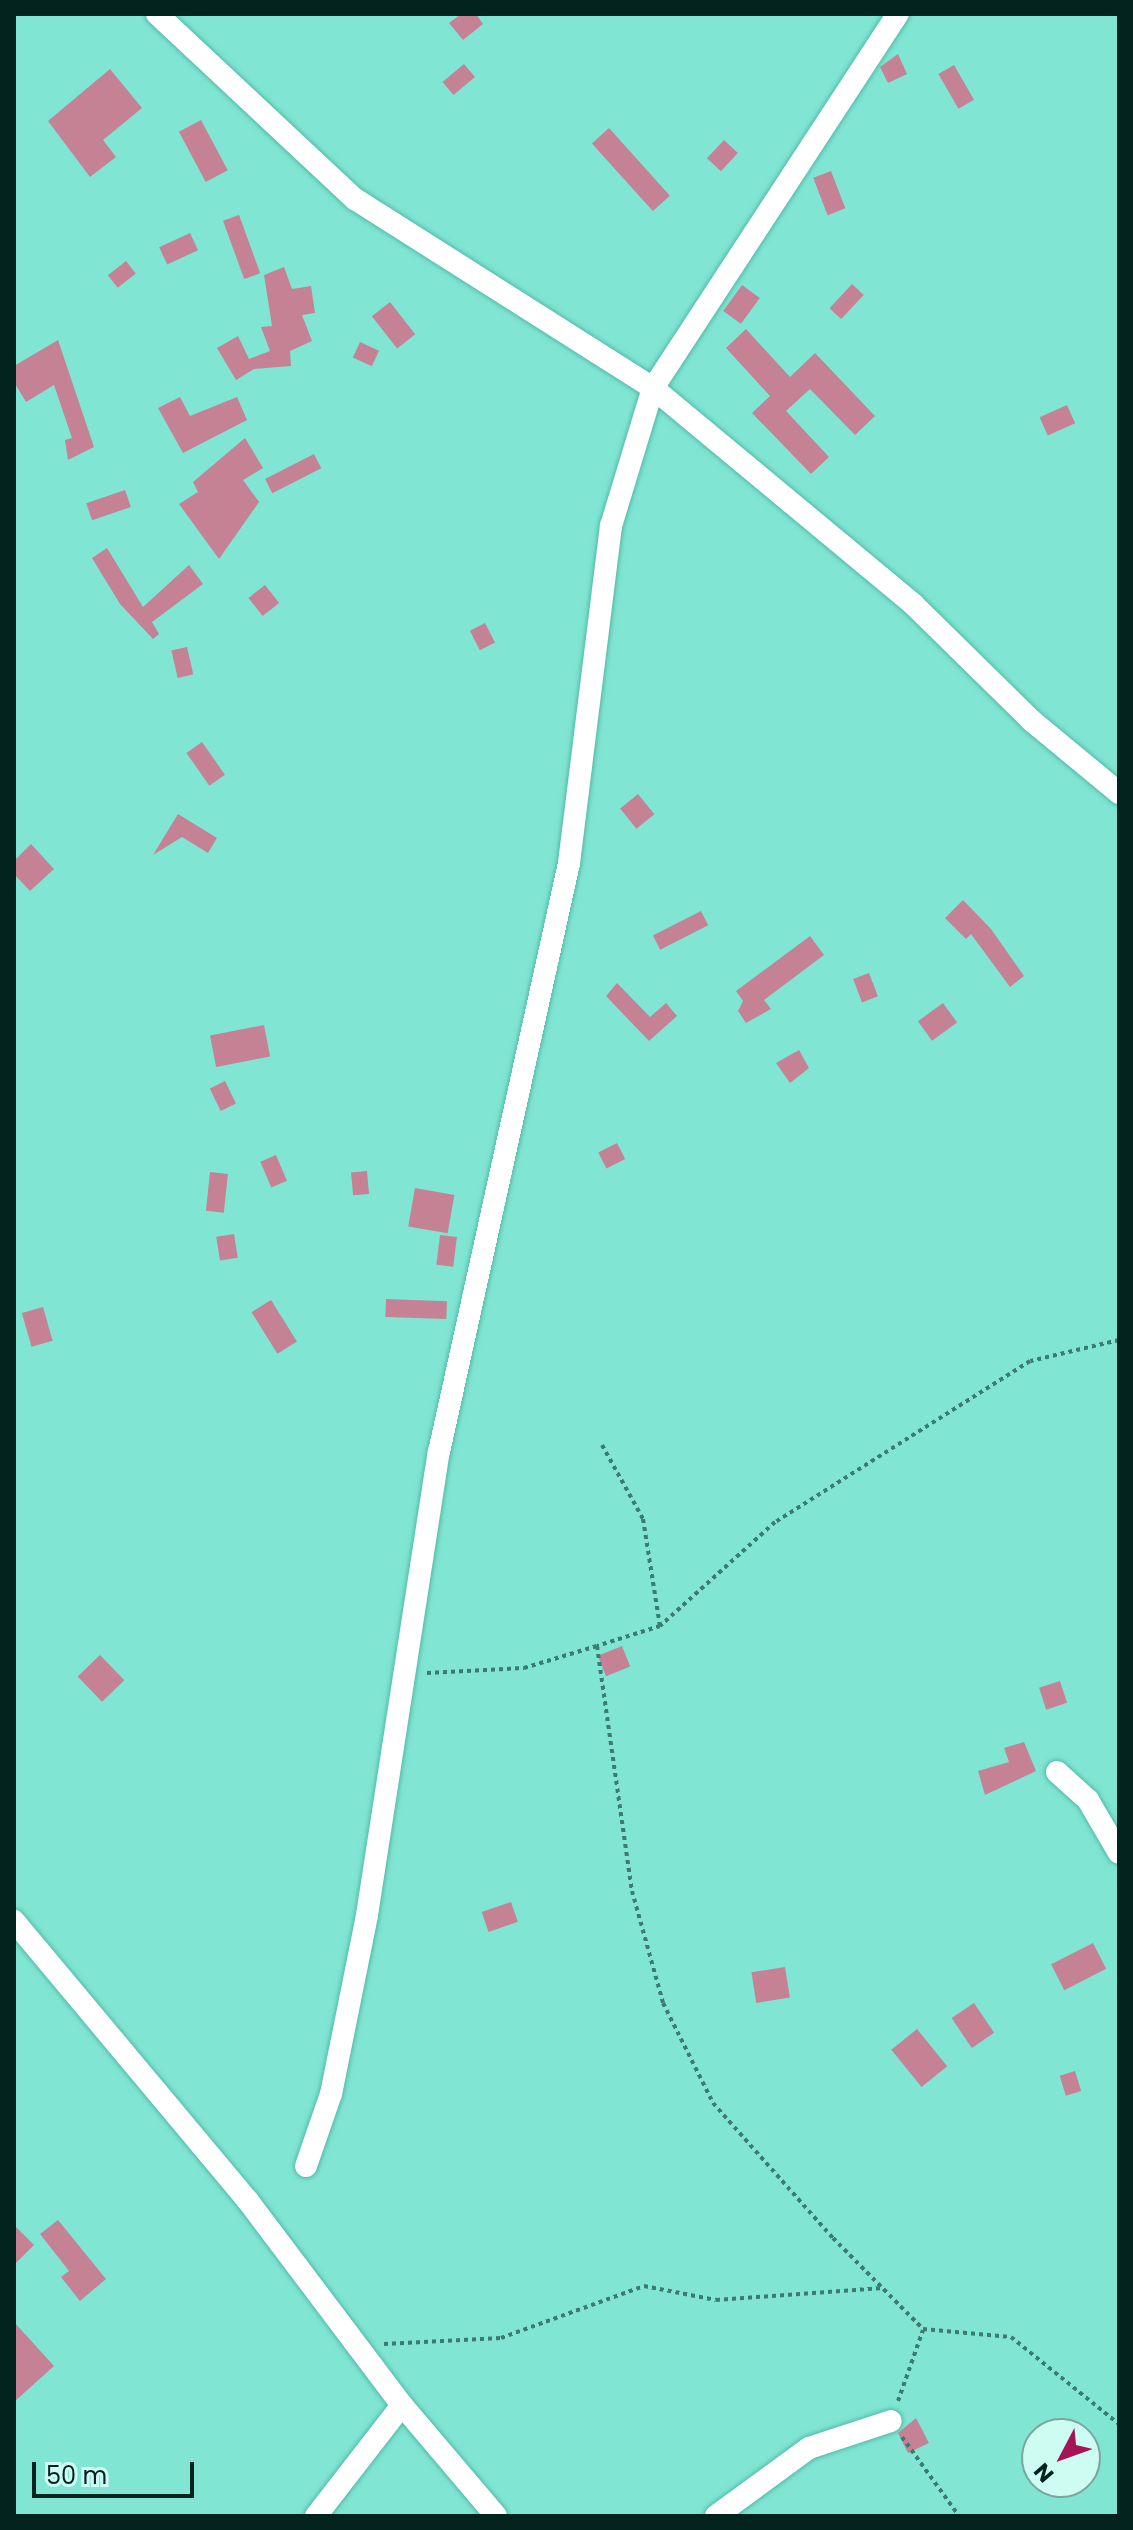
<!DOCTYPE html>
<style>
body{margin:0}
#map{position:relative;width:1133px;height:2530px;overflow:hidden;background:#80e5d3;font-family:Poppins,sans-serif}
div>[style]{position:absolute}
.building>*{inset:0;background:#c58295;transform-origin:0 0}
.path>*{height:4px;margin-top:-2px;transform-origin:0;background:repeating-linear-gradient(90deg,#3b7b70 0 4px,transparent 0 8px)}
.roads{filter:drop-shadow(0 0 2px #52b9a8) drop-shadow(0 0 2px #52b9a8)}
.street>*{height:22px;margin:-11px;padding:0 11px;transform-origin:11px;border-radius:11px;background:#fff}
span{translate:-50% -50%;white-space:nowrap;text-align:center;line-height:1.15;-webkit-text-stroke:6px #cdfcf2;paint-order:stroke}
.frame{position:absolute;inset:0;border:16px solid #02231e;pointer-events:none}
.north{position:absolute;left:1021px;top:2418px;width:80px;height:80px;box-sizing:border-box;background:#cdfcf2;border:2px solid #7ca59d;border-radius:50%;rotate:229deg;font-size:22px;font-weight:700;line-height:32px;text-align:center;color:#02231e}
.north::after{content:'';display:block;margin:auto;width:28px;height:36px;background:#a51556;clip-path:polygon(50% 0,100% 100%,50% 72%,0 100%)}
.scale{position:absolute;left:32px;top:2462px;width:162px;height:36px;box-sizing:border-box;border:4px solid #02231e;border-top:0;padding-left:10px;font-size:24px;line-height:28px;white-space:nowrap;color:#02231e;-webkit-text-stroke:6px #cdfcf2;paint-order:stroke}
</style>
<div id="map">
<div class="building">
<div style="clip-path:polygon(461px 14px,476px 14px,483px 24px,463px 40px,449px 23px)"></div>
<div style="clip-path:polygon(898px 54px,907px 74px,888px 83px,880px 67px)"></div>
<div style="left:464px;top:64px;width:17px;height:28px;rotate:50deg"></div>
<div style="left:954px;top:65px;width:40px;height:18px;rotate:60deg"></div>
<div style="clip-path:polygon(110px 69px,142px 108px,103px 140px,116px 157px,90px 177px,48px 121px)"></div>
<div style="left:201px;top:120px;width:57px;height:25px;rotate:62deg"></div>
<div style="left:609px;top:128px;width:91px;height:23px;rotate:48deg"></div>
<div style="left:724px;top:140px;width:19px;height:25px;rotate:43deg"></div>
<div style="left:831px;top:171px;width:40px;height:19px;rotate:69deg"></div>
<div style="left:239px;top:215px;width:62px;height:17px;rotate:70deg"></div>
<div style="left:190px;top:233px;width:19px;height:34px;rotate:65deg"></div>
<div style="left:126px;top:261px;width:16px;height:23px;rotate:52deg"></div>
<div style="clip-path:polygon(284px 267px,292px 289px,311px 286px,315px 313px,302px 315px,312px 341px,290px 351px,291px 366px,254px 369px,236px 380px,217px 348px,238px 336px,249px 359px,270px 351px,261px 327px,272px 326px,264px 275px)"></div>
<div style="left:852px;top:284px;width:16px;height:33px;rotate:43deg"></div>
<div style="left:742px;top:285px;width:22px;height:32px;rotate:36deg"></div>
<div style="left:390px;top:302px;width:41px;height:23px;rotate:52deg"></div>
<div style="clip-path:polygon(746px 329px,790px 377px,815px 353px,875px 416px,855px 435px,810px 389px,786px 411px,829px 457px,811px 474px,752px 413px,770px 396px,726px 348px)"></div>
<div style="clip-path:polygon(58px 340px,94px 447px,68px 460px,65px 440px,72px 438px,54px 385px,26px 402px,14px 382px,14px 366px)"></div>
<div style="left:360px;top:342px;width:21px;height:17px;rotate:25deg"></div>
<div style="clip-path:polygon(180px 397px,190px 416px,237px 397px,247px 420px,183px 453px,158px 408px)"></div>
<div style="left:1067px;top:405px;width:20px;height:30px;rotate:66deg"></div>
<div style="clip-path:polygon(245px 438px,263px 468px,243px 480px,259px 502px,219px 559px,179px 504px,198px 492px,193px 482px)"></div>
<div style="left:314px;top:454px;width:16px;height:55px;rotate:63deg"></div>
<div style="left:125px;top:490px;width:18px;height:41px;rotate:71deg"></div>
<div style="clip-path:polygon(107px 548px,143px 607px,189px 565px,203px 584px,152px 622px,159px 634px,153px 639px,120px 604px,92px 558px)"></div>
<div style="left:265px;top:585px;width:23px;height:21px;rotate:52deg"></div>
<div style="left:485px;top:623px;width:22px;height:17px;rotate:63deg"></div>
<div style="left:187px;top:647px;width:28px;height:16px;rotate:77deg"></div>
<div style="left:202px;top:742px;width:40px;height:19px;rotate:55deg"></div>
<div style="left:638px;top:794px;width:26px;height:23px;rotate:51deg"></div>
<div style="clip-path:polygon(178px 814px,217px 838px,208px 853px,182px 837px,153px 855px)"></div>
<div style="clip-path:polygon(31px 844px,54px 869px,30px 891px,14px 874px,14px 861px)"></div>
<div style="clip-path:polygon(963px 900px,991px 929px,1024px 976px,1010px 987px,971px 934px,966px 939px,945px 918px)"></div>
<div style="left:701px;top:911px;width:16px;height:54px;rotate:63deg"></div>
<div style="clip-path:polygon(810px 936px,824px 955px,764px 1000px,771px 1009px,746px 1023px,738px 1011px,743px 1001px,736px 991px)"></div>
<div style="left:869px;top:973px;width:25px;height:17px;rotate:69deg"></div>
<div style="clip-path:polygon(617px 983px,650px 1017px,666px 1003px,677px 1016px,649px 1041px,606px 996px)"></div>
<div style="left:943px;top:1003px;width:24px;height:31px;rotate:54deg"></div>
<div style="left:264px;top:1025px;width:32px;height:55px;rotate:79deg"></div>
<div style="clip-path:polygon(799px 1050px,809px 1068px,790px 1083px,776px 1063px)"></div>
<div style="left:225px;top:1081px;width:25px;height:17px;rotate:64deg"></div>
<div style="left:617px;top:1143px;width:18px;height:21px;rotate:63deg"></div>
<div style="left:276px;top:1155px;width:28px;height:17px;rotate:67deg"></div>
<div style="left:367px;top:1171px;width:23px;height:16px;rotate:85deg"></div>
<div style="left:210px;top:1172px;width:18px;height:39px;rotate:6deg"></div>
<div style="left:415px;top:1188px;width:40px;height:39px;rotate:10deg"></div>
<div style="left:234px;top:1234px;width:24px;height:18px;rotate:81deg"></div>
<div style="left:440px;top:1235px;width:17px;height:30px;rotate:7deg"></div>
<div style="left:386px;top:1299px;width:61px;height:18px;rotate:2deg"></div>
<div style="left:271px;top:1300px;width:49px;height:23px;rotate:58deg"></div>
<div style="left:43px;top:1307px;width:35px;height:22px;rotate:74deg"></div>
<div style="left:622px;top:1646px;width:22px;height:26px;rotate:68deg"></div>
<div style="left:100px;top:1655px;width:35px;height:31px;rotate:46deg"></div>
<div style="left:1060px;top:1681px;width:23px;height:22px;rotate:72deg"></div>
<div style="clip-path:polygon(1024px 1742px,1036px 1771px,985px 1795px,978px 1771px,1009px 1762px,1004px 1748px)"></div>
<div style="left:511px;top:1902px;width:21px;height:31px;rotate:71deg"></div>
<div style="left:1093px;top:1943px;width:29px;height:47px;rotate:63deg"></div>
<div style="left:785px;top:1967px;width:31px;height:34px;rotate:81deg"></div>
<div style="left:974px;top:2003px;width:36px;height:27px;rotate:56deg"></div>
<div style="left:917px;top:2029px;width:48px;height:33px;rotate:51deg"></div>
<div style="left:1075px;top:2071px;width:21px;height:16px;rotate:73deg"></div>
<div style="clip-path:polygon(58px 2220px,106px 2279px,80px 2301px,61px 2277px,69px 2271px,40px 2234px)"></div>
<div style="clip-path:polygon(14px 2225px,34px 2245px,14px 2265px)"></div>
<div style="clip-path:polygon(14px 2322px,54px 2366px,14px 2402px)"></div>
<div style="clip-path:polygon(916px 2418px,929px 2443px,908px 2453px,898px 2433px)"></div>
</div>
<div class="path">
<div style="left:1119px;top:1340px;width:91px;rotate:166.7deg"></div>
<div style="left:1030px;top:1361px;width:302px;rotate:147.7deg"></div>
<div style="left:775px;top:1522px;width:155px;rotate:137.9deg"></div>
<div style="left:660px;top:1626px;width:66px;rotate:162.4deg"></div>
<div style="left:597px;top:1646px;width:247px;rotate:81.9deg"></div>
<div style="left:632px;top:1891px;width:116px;rotate:74.5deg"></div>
<div style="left:663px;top:2003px;width:112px;rotate:63.4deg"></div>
<div style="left:713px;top:2103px;width:181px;rotate:48.4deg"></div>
<div style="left:833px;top:2238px;width:128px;rotate:45.3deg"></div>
<div style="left:923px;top:2329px;width:88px;rotate:5.2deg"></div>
<div style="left:1011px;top:2337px;width:139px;rotate:38.9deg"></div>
<div style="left:602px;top:1445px;width:85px;rotate:61deg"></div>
<div style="left:643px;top:1519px;width:108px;rotate:81deg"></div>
<div style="left:427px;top:1673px;width:97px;rotate:-3deg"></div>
<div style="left:524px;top:1668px;width:76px;rotate:-16.8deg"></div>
<div style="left:384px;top:2344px;width:117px;rotate:-2.9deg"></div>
<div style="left:501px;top:2338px;width:152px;rotate:-20deg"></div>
<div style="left:644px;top:2286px;width:73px;rotate:11deg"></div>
<div style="left:716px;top:2300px;width:167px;rotate:-4.1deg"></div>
<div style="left:898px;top:2401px;width:75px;rotate:-70.6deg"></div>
<div style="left:902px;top:2437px;width:97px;rotate:54.2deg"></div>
</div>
<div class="roads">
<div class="street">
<div style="left:157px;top:14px;width:271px;rotate:43.1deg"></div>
<div style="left:355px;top:199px;width:353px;rotate:32.4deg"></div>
<div style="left:653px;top:388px;width:338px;rotate:39.7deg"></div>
<div style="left:913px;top:604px;width:167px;rotate:44.5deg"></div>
<div style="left:1032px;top:721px;width:113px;rotate:39.6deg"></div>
<div style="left:1057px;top:1772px;width:42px;rotate:42.1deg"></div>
<div style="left:1088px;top:1800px;width:61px;rotate:59.7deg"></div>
<div style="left:14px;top:1921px;width:365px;rotate:50.1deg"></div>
<div style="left:248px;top:2201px;width:256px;rotate:53deg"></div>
<div style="left:402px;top:2405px;width:145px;rotate:49.7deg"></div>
<div style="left:306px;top:2166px;width:76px;rotate:-70.9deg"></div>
<div style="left:331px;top:2094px;width:183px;rotate:-78.6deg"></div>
<div style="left:367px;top:1915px;width:469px;rotate:-81.2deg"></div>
<div style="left:439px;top:1452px;width:603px;rotate:-77.55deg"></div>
<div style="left:569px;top:863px;width:340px;rotate:-82.9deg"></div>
<div style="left:611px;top:526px;width:144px;rotate:-73.1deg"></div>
<div style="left:653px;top:388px;width:447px;rotate:-56.8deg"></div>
<div style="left:316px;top:2516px;width:140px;rotate:-52.2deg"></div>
<div style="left:716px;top:2516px;width:115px;rotate:-36.2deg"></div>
<div style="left:809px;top:2448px;width:86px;rotate:-18.2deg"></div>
</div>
</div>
<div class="frame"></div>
<div class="north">N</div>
<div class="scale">50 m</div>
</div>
